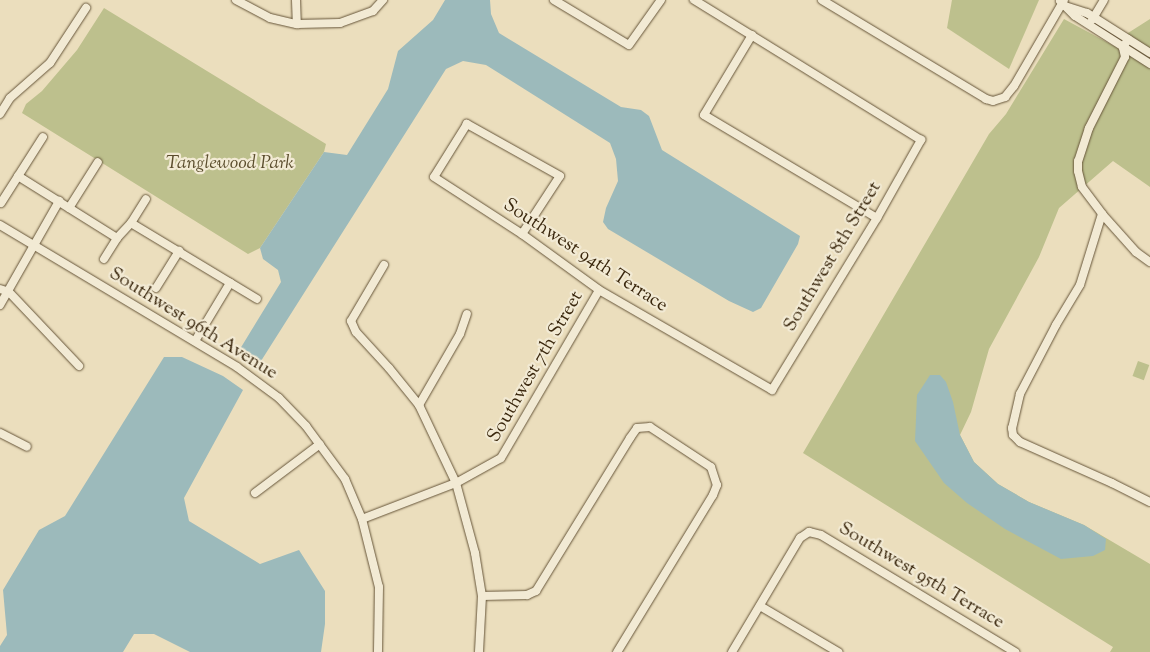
<!DOCTYPE html>
<style>
body{margin:0}
#map{position:relative;width:1150px;height:652px;overflow:hidden;background:#ebdebd;font-family:"Sorts Mill Goudy",serif}
div>[style]{position:absolute}
.green>*{inset:0;background:#bdc08d;transform-origin:0 0}
.water>*{inset:0;background:#9cbabb}
.roads{filter:drop-shadow(0 0 1px #665539) drop-shadow(0 0 1px #665539)}
.street>*{height:8px;margin:-4px;padding:0 4px;transform-origin:4px;border-radius:4px;background:#f2ead4}
span{translate:-50% -50%;white-space:nowrap;text-align:center;line-height:1.15;-webkit-text-stroke:4.5px #f2ead4;paint-order:stroke}
.park-label{font-size:19px;color:#5b4d2d;font-style:italic}
.street-label{font-size:19px;color:#3a270d}
</style>
<div id="map">
<div class="green">
<div style="clip-path:polygon(952px 0,1039px 0,1009px 69px,947px 28px)"></div>
<div style="clip-path:polygon(104px 8px,326px 144px,324px 152px,260px 248px,248px 254px,22px 113px,26px 104px,42px 91px,77px 50px)"></div>
<div style="clip-path:polygon(1064px 19px,1114px 46px,1123px 42px,1128px 33px,1150px 19px,1150px 187px,1113px 161px,1059px 208px,1039px 257px,989px 349px,971px 412px,960px 435px,974px 462px,998px 484px,1029px 502px,1084px 525px,1150px 564px,1150px 652px,1110px 652px,1113px 647px,803px 453px,989px 134px,1006px 114px)"></div>
<div style="left:1138px;top:361px;width:12px;height:16px;rotate:20deg"></div>
</div>
<div class="water">
<div style="clip-path:polygon(445px 0,490px 0,491px 14px,499px 33px,621px 107px,641px 110px,649px 116px,662px 150px,800px 236px,798px 244px,761px 308px,753px 312px,729px 301px,608px 229px,603px 222px,606px 208px,618px 181px,616px 159px,610px 143px,486px 65px,463px 61px,446px 69px,261px 361px,258px 362px,240px 349px,281px 282px,278px 270px,263px 259px,260px 248px,324px 152px,347px 155px,388px 89px,398px 51px,433px 20px)"></div>
<div style="clip-path:polygon(164px 357px,182px 357px,223px 376px,243px 390px,184px 498px,189px 521px,260px 564px,299px 550px,325px 591px,325px 624px,321px 652px,190px 652px,154px 634px,134px 634px,123px 652px,0 652px,0 646px,7px 635px,3px 590px,39px 530px,65px 516px)"></div>
<div style="clip-path:polygon(930px 375px,940px 375px,946px 382px,953px 402px,960px 435px,974px 462px,998px 484px,1029px 502px,1084px 525px,1106px 539px,1105px 550px,1093px 556px,1061px 559px,1005px 529px,967px 503px,944px 483px,915px 441px,917px 395px)"></div>
</div>
<div class="roads">
<div class="street">
<div style="left:236px;top:0;width:38px;rotate:28deg"></div>
<div style="left:270px;top:18px;width:28px;rotate:13deg"></div>
<div style="left:297px;top:24px;width:43px;rotate:-1.3deg"></div>
<div style="left:340px;top:23px;width:35px;rotate:-20deg"></div>
<div style="left:373px;top:11px;width:15px;rotate:-48deg"></div>
<div style="left:296px;top:0;width:24px;rotate:88deg"></div>
<div style="left:554px;top:0;width:87px;rotate:31deg"></div>
<div style="left:629px;top:45px;width:55px;rotate:-54.6deg"></div>
<div style="left:822px;top:0;width:192px;rotate:31.1deg"></div>
<div style="left:986px;top:99px;width:7px;rotate:16deg"></div>
<div style="left:993px;top:101px;width:13px;rotate:-18deg"></div>
<div style="left:1005px;top:97px;width:14px;rotate:-51deg"></div>
<div style="left:1014px;top:86px;width:99px;rotate:-59.8deg"></div>
<div style="left:1060px;top:1px;width:21px;rotate:45deg"></div>
<div style="left:1075px;top:16px;width:89px;rotate:32.6deg"></div>
<div style="left:1065px;top:6px;width:23px;rotate:18deg"></div>
<div style="left:1087px;top:13px;width:75px;rotate:32.4deg"></div>
<div style="left:1092px;top:20px;width:23px;rotate:-59deg"></div>
<div style="left:752px;top:35px;width:93px;rotate:121deg"></div>
<div style="left:704px;top:115px;width:201px;rotate:30.8deg"></div>
<div style="left:1128px;top:39px;width:10px;rotate:119deg"></div>
<div style="left:1123px;top:48px;width:9px;rotate:77deg"></div>
<div style="left:1125px;top:57px;width:80px;rotate:116.9deg"></div>
<div style="left:1089px;top:128px;width:35px;rotate:108deg"></div>
<div style="left:1078px;top:161px;width:10px;rotate:90deg"></div>
<div style="left:1078px;top:171px;width:16px;rotate:76deg"></div>
<div style="left:1082px;top:187px;width:34px;rotate:53deg"></div>
<div style="left:1102px;top:214px;width:51px;rotate:48.2deg"></div>
<div style="left:1136px;top:252px;width:17px;rotate:36deg"></div>
<div style="left:0;top:114px;width:19px;rotate:-58deg"></div>
<div style="left:10px;top:98px;width:53px;rotate:-41.2deg"></div>
<div style="left:50px;top:63px;width:66px;rotate:-56.8deg"></div>
<div style="left:18px;top:176px;width:117px;rotate:32.1deg"></div>
<div style="left:1px;top:203px;width:78px;rotate:-57.5deg"></div>
<div style="left:69px;top:208px;width:54px;rotate:-57.8deg"></div>
<div style="left:1102px;top:214px;width:74px;rotate:107.2deg"></div>
<div style="left:1080px;top:285px;width:47px;rotate:121deg"></div>
<div style="left:1056px;top:325px;width:78px;rotate:117.6deg"></div>
<div style="left:1020px;top:394px;width:35px;rotate:103deg"></div>
<div style="left:1012px;top:428px;width:7px;rotate:82deg"></div>
<div style="left:1013px;top:435px;width:10px;rotate:45deg"></div>
<div style="left:1020px;top:442px;width:101px;rotate:24deg"></div>
<div style="left:1112px;top:483px;width:42px;rotate:26.6deg"></div>
<div style="left:131px;top:223px;width:147px;rotate:31.1deg"></div>
<div style="left:0;top:225px;width:276px;rotate:30.9deg"></div>
<div style="left:237px;top:367px;width:52px;rotate:36.4deg"></div>
<div style="left:279px;top:398px;width:39px;rotate:46deg"></div>
<div style="left:306px;top:426px;width:66px;rotate:53.7deg"></div>
<div style="left:345px;top:479px;width:43px;rotate:67deg"></div>
<div style="left:362px;top:519px;width:70px;rotate:76deg"></div>
<div style="left:379px;top:587px;width:65px;rotate:90.9deg"></div>
<div style="left:522px;top:234px;width:69px;rotate:-56.8deg"></div>
<div style="left:560px;top:176px;width:107px;rotate:-150.8deg"></div>
<div style="left:467px;top:124px;width:62px;rotate:121.9deg"></div>
<div style="left:434px;top:177px;width:105px;rotate:32.9deg"></div>
<div style="left:522px;top:234px;width:95px;rotate:36deg"></div>
<div style="left:599px;top:290px;width:200px;rotate:30deg"></div>
<div style="left:772px;top:390px;width:202px;rotate:-58.6deg"></div>
<div style="left:877px;top:218px;width:90px;rotate:-60.6deg"></div>
<div style="left:921px;top:140px;width:267px;rotate:-148.3deg"></div>
<div style="left:104px;top:259px;width:25px;rotate:-58deg"></div>
<div style="left:117px;top:238px;width:21px;rotate:-47deg"></div>
<div style="left:131px;top:223px;width:28px;rotate:-58deg"></div>
<div style="left:384px;top:265px;width:65px;rotate:120.5deg"></div>
<div style="left:351px;top:321px;width:12px;rotate:66deg"></div>
<div style="left:356px;top:332px;width:49px;rotate:47.5deg"></div>
<div style="left:389px;top:368px;width:48px;rotate:51deg"></div>
<div style="left:419px;top:405px;width:86px;rotate:64.6deg"></div>
<div style="left:456px;top:483px;width:73px;rotate:74.8deg"></div>
<div style="left:475px;top:553px;width:44px;rotate:80.8deg"></div>
<div style="left:482px;top:596px;width:56px;rotate:93.1deg"></div>
<div style="left:156px;top:288px;width:44px;rotate:-58.1deg"></div>
<div style="left:0;top:289px;width:9px;rotate:18deg"></div>
<div style="left:9px;top:292px;width:102px;rotate:46.6deg"></div>
<div style="left:0;top:305px;width:120px;rotate:-60.4deg"></div>
<div style="left:195px;top:341px;width:68px;rotate:-58.9deg"></div>
<div style="left:419px;top:405px;width:82px;rotate:-60deg"></div>
<div style="left:460px;top:334px;width:21px;rotate:-71deg"></div>
<div style="left:0;top:433px;width:30px;rotate:27deg"></div>
<div style="left:255px;top:493px;width:81px;rotate:-37deg"></div>
<div style="left:362px;top:519px;width:101px;rotate:-21deg"></div>
<div style="left:456px;top:483px;width:51px;rotate:-29.1deg"></div>
<div style="left:501px;top:458px;width:194px;rotate:-59.7deg"></div>
<div style="left:482px;top:596px;width:45px;rotate:-1.3deg"></div>
<div style="left:527px;top:595px;width:10px;rotate:-24deg"></div>
<div style="left:536px;top:591px;width:180px;rotate:-58.4deg"></div>
<div style="left:630px;top:438px;width:12px;rotate:-55deg"></div>
<div style="left:637px;top:428px;width:13px;rotate:-4deg"></div>
<div style="left:650px;top:427px;width:73px;rotate:33.3deg"></div>
<div style="left:711px;top:467px;width:19px;rotate:72deg"></div>
<div style="left:717px;top:485px;width:11px;rotate:112deg"></div>
<div style="left:713px;top:495px;width:184px;rotate:121.4deg"></div>
<div style="left:760px;top:606px;width:91px;rotate:30.5deg"></div>
<div style="left:732px;top:652px;width:133px;rotate:-59.2deg"></div>
<div style="left:800px;top:538px;width:11px;rotate:-34deg"></div>
<div style="left:809px;top:532px;width:12px;rotate:14deg"></div>
<div style="left:821px;top:535px;width:227px;rotate:31.1deg"></div>
</div>
</div>
<div class="park-label">
<span style="left:230px;top:164px">Tanglewood Park</span>
</div>
<div class="street-label">
<span style="left:585px;top:256px;rotate:33deg">Southwest 94th Terrace</span>
<span style="left:833px;top:257px;rotate:-59deg">Southwest 8th Street</span>
<span style="left:193px;top:324px;rotate:32deg">Southwest 96th Avenue</span>
<span style="left:536px;top:367px;rotate:-60deg">Southwest 7th Street</span>
<span style="left:921px;top:576px;rotate:31deg">Southwest 95th Terrace</span>
</div>
</div>
